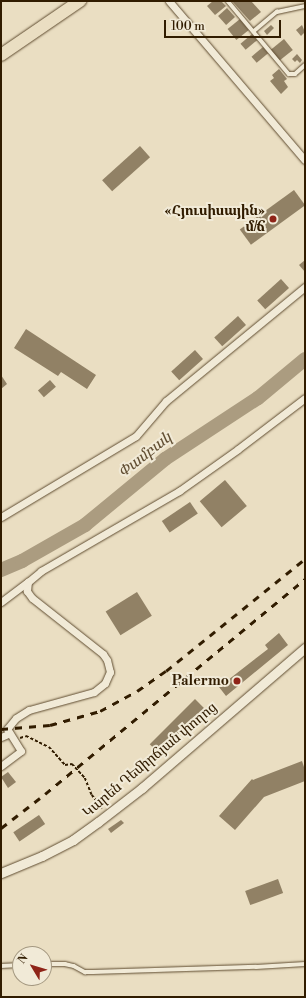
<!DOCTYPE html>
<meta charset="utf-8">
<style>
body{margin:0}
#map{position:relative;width:306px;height:998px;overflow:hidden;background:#eadec2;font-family:"Libre Bodoni","Noto Serif Armenian",serif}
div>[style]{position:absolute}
.river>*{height:14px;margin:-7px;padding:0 7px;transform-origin:7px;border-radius:7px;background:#ab9c80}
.building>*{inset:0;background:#918165;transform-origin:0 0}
.path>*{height:1.5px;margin-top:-0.75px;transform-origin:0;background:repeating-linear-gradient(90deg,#311c00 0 3px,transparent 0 5px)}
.roads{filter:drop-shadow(0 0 1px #5f4c30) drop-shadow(0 0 1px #5f4c30)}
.lane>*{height:3.5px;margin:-1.75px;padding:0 1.75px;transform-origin:1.75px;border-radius:1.75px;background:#f1ead7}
.street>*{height:7px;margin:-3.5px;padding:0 3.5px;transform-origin:3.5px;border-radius:3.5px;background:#f1ead7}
.secondary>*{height:9px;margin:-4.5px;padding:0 4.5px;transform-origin:4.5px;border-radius:4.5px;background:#f1ead7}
.highway>*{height:12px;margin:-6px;padding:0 6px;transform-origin:6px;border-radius:6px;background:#eadec2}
.rail>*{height:2.5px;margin-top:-1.25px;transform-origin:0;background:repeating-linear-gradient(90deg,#311c00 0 7px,transparent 0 14px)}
.dots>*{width:11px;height:11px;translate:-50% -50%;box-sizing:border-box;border:2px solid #f1ead7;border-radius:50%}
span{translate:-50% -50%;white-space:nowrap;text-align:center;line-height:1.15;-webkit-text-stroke:4px #f1ead7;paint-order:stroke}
.poi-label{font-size:14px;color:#311c00;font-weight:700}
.right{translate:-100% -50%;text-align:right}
.street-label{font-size:14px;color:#311c00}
.water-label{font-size:15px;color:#624f33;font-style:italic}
.frame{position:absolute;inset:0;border:2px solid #311c00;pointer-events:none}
.north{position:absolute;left:12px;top:946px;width:40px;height:40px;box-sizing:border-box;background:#f1ead7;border:1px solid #a49881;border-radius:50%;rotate:308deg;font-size:11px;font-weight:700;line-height:16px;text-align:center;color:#311c00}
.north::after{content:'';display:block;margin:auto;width:14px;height:18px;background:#8f2418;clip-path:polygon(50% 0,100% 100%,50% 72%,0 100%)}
.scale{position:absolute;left:164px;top:20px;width:117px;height:18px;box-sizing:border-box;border:2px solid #311c00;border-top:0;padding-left:5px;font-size:12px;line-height:14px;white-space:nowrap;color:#311c00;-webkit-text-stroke:3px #f1ead7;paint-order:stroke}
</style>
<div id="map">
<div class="river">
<div style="left:1px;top:570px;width:23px;rotate:-23deg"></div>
<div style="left:22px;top:561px;width:73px;rotate:-29.7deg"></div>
<div style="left:85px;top:525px;width:104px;rotate:-39.5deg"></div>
<div style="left:165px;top:459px;width:111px;rotate:-33.3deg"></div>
<div style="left:258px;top:398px;width:61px;rotate:-39.7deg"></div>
</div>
<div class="building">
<div style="clip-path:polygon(213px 1px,221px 1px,226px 6px,215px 15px,207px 6px)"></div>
<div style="clip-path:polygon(232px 1px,251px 1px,261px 12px,250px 21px)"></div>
<div style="left:227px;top:8px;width:12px;height:12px;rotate:48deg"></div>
<div style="left:240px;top:19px;width:14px;height:16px;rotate:51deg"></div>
<div style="clip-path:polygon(271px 25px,274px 28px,267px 35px,264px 31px)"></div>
<div style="clip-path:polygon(302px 25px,305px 32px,301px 36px,296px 30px)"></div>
<div style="left:252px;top:34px;width:8px;height:15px;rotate:50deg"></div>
<div style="left:284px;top:39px;width:14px;height:17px;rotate:51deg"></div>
<div style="left:263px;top:47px;width:8px;height:15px;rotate:50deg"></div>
<div style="clip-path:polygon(297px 54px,302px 60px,300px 63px,297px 60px,295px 62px,292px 59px)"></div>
<div style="clip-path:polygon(279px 69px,287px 79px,284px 81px,288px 87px,281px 94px,270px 81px,274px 78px,272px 75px)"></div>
<div style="left:140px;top:146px;width:15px;height:51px;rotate:48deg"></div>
<div style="left:294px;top:190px;width:19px;height:67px;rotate:54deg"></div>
<div style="clip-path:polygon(305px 260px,305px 272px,299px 265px)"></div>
<div style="left:281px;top:279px;width:12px;height:32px;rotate:48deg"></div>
<div style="left:238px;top:316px;width:12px;height:32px;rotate:48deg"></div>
<div style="clip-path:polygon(26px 329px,96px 375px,87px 389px,61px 372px,58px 376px,14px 348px)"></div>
<div style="left:195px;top:350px;width:12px;height:32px;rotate:48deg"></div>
<div style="clip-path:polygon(1px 375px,7px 384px,1px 389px)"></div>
<div style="left:50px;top:380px;width:9px;height:16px;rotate:49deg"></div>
<div style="left:225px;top:480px;width:34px;height:33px;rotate:50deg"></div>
<div style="left:190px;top:502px;width:14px;height:34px;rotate:56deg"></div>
<div style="left:137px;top:592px;width:28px;height:37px;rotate:58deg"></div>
<div style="clip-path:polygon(279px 633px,288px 645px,226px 696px,219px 687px,268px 649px,265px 645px)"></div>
<div style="left:195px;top:699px;width:13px;height:64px;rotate:45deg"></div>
<div style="clip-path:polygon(302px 761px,305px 770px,305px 781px,264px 797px,235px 830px,219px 816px,252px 779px,253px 780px)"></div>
<div style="clip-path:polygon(8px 772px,16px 782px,8px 788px,1px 777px)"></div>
<div style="left:39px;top:815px;width:11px;height:31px;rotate:56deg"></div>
<div style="clip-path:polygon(121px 820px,124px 823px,111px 833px,108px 829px)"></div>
<div style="left:278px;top:879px;width:15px;height:35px;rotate:70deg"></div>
</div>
<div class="path">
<div style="left:20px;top:738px;width:6px;rotate:-18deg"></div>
<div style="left:26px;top:736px;width:25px;rotate:26deg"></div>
<div style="left:49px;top:747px;width:24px;rotate:48deg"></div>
<div style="left:65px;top:765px;width:7px;rotate:-8deg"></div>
<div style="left:72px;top:764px;width:19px;rotate:47deg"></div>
<div style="left:85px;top:778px;width:18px;rotate:68deg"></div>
<div style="left:92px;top:795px;width:17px;rotate:54deg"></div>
</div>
<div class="roads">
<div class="lane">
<div style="left:228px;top:1px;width:95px;rotate:50.1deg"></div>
<div style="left:289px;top:74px;width:6px"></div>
<div style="left:295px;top:74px;width:13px;rotate:-42deg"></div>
<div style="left:254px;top:31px;width:30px;rotate:-40deg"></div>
<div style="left:277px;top:12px;width:29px;rotate:-12deg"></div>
<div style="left:44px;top:964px;width:21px"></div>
<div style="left:65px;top:964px;width:9px;rotate:13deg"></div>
<div style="left:74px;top:966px;width:13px;rotate:29deg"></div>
<div style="left:85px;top:972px;width:8px"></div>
<div style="left:93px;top:972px;width:163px;rotate:-1.8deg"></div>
<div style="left:256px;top:967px;width:49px;rotate:-3.5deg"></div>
<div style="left:1px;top:966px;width:19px;rotate:-3deg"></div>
</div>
<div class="street">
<div style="left:169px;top:1px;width:209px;rotate:49.5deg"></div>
<div style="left:1px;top:517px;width:157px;rotate:-31deg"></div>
<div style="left:136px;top:436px;width:46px;rotate:-49.4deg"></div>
<div style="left:166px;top:401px;width:180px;rotate:-39.4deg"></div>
<div style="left:1px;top:602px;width:34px;rotate:-37deg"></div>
<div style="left:1px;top:737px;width:8px;rotate:-23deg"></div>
<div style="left:1px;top:766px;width:25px;rotate:-37deg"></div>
<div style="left:21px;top:751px;width:26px;rotate:-122deg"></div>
<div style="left:7px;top:729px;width:14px;rotate:-51deg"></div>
<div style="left:16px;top:718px;width:15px;rotate:-32deg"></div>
<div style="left:29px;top:710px;width:67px;rotate:-15.5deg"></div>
<div style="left:94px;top:692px;width:14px;rotate:-39deg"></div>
<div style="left:105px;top:683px;width:12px;rotate:-66deg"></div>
<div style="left:110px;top:672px;width:12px;rotate:-104deg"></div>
<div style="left:107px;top:660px;width:7px;rotate:-124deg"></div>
<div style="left:103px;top:654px;width:90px;rotate:-141.7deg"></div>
<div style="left:32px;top:598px;width:9px;rotate:-126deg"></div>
<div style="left:27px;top:591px;width:9px;rotate:-84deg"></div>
<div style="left:28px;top:582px;width:17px;rotate:-40deg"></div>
<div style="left:41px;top:571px;width:160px;rotate:-30.1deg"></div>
<div style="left:179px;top:491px;width:72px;rotate:-35.4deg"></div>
<div style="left:238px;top:449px;width:84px;rotate:-37.3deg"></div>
</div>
<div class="secondary">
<div style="left:1px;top:873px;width:44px;rotate:-22.5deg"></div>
<div style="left:42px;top:856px;width:35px;rotate:-27deg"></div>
<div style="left:73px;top:840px;width:31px;rotate:-36deg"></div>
<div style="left:98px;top:822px;width:56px;rotate:-37.7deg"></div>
<div style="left:142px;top:788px;width:215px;rotate:-40.7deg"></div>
</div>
<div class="highway">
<div style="left:1px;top:55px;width:96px;rotate:-34.4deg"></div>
</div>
</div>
<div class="rail">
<div style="left:1px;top:729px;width:49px;rotate:-4.7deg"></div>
<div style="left:50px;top:725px;width:52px;rotate:-15.6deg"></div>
<div style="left:100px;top:711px;width:42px;rotate:-28.4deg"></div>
<div style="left:137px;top:691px;width:35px;rotate:-35deg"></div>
<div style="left:166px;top:671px;width:179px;rotate:-38.9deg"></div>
<div style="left:1px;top:828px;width:56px;rotate:-37.7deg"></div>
<div style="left:45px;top:794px;width:337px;rotate:-39.6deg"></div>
</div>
<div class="dots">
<div style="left:273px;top:219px;background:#8f2418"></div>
<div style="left:237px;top:681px;background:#8f2418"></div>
</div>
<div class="poi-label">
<span class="right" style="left:265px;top:219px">«Հյուսիսային»<br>մ/ճ</span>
<span class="right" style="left:229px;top:681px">Palermo</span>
</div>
<div class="street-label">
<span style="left:150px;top:760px;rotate:-40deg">Կարեն Դեմիրճյան փողոց</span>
</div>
<div class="water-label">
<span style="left:145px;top:455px;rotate:-38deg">Փամբակ</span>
</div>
<div class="frame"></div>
<div class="north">N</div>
<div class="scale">100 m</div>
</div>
